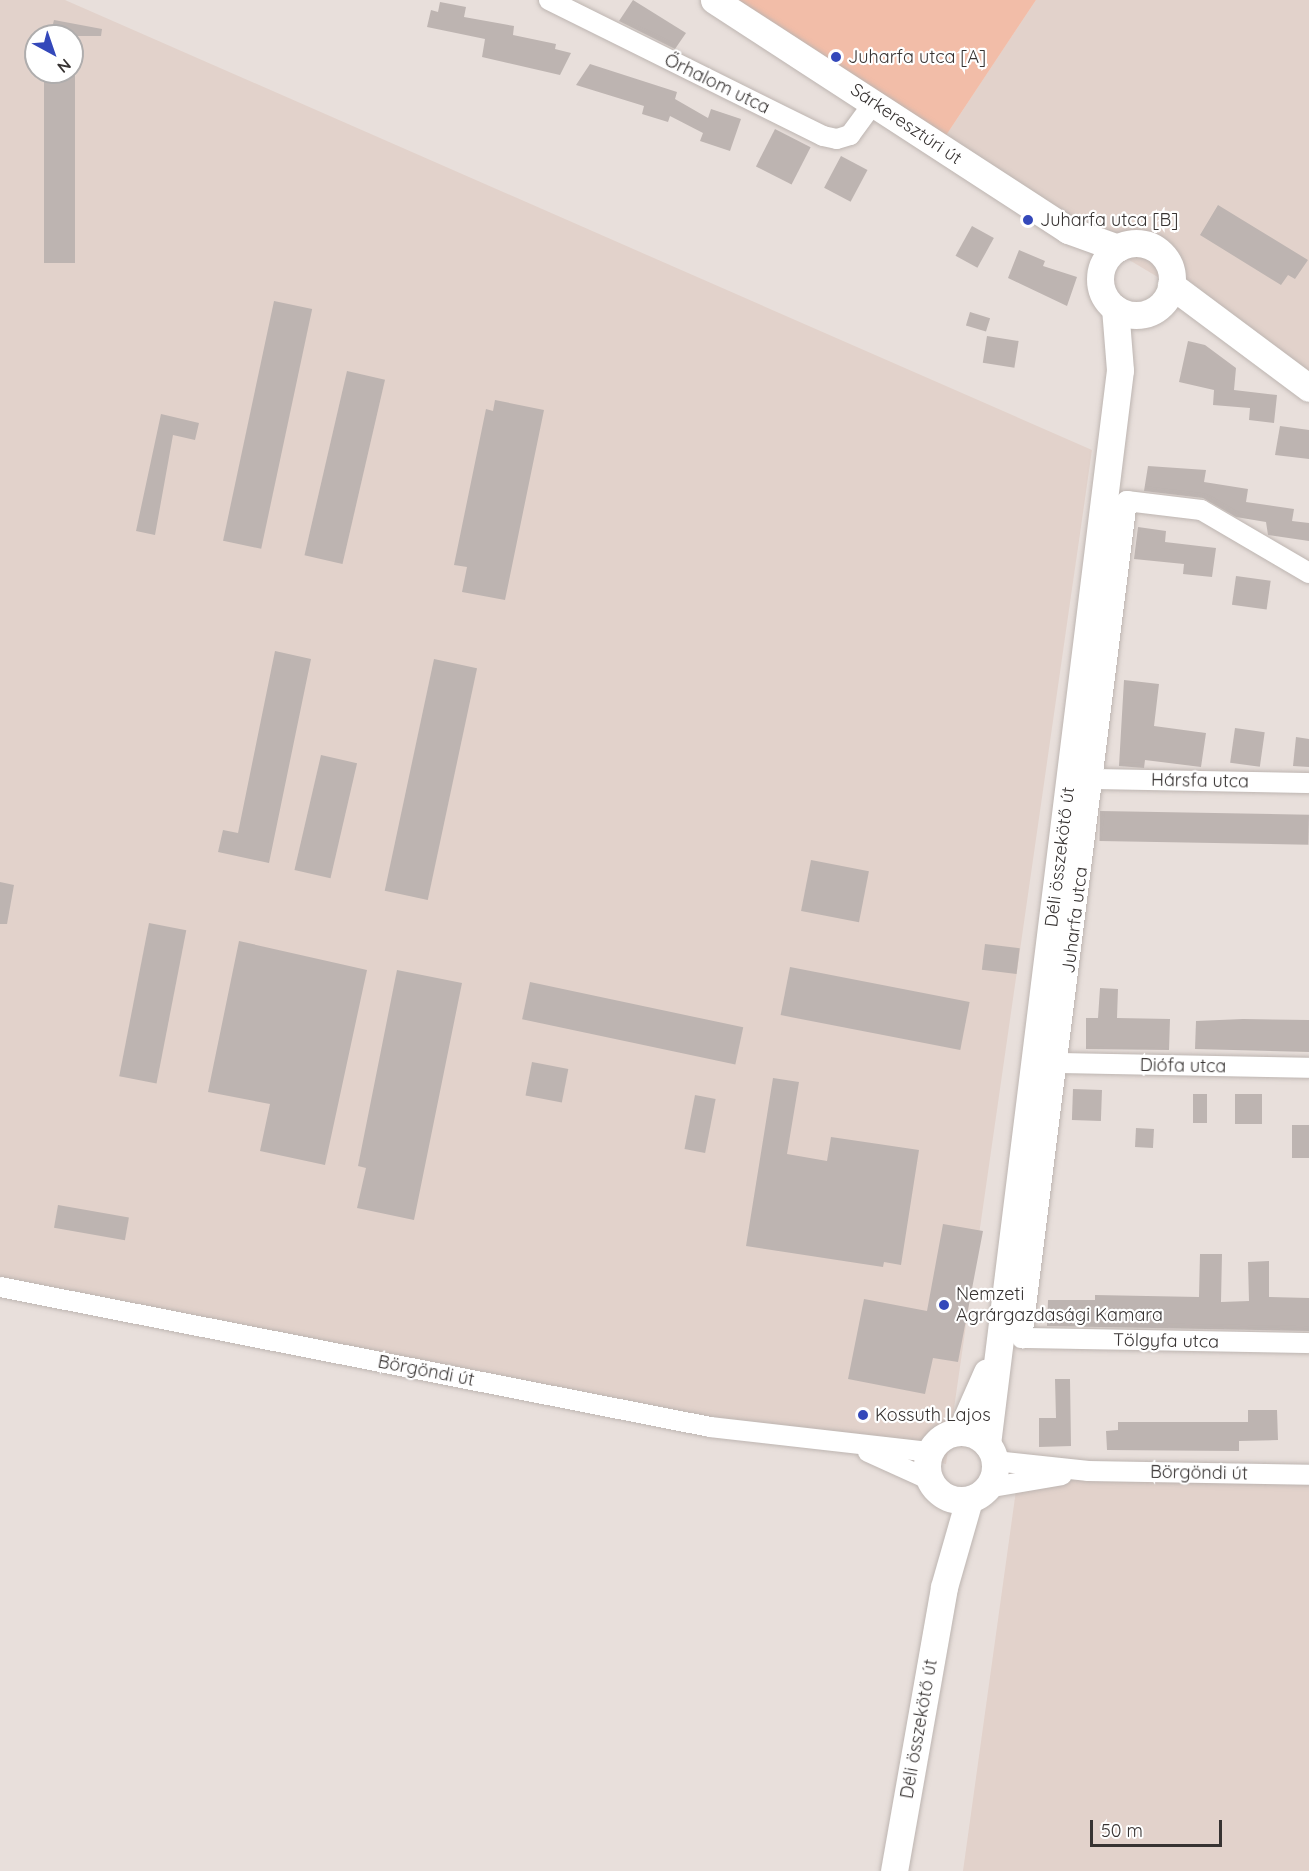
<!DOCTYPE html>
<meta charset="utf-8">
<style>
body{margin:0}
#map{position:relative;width:1309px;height:1871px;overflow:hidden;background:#e8dfdb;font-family:Quicksand,sans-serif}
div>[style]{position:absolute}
.built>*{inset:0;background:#e2d2cb}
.green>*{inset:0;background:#f2bda8}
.building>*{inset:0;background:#bdb4b1;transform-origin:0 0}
.roads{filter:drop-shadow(0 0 2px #bdb5b1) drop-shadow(0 0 2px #bdb5b1)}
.street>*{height:20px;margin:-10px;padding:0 10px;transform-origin:10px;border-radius:10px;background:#fff}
.secondary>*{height:27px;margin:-13.5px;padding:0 13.5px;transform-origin:13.5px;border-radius:13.5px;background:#fff}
.secondary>.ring{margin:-13.5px;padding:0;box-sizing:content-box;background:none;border:27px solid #fff;border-radius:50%}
.dots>*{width:16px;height:16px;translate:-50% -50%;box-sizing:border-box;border:3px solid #fff;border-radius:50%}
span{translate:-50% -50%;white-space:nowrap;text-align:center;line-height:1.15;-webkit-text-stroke:4.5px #fff;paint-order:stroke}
.poi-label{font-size:18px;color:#373332}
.left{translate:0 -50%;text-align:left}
.street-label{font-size:18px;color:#373332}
.north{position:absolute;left:24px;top:24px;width:60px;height:60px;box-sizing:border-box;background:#fff;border:2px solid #afadad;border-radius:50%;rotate:140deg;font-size:16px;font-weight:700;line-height:24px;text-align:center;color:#373332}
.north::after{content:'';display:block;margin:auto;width:21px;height:27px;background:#3448ba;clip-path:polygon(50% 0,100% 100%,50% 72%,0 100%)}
.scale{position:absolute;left:1090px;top:1820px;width:132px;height:27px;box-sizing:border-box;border:3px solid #373332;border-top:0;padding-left:8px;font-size:18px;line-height:21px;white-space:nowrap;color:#373332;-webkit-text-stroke:4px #fff;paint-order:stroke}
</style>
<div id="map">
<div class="built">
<div style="clip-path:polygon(evenodd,0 0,65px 0,1092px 450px,946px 1464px,0 1282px,0 0,36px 36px,72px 36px,72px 72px,36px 72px,36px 36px)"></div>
<div style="clip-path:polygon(1036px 0,1309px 0,1309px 392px,1171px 285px,939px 146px)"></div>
<div style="clip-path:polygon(1018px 1476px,1309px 1483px,1309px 1871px,963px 1871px)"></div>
</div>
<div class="green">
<div style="clip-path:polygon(716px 0,1036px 0,939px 146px)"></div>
</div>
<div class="building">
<div style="clip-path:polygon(633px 0,686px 33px,675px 49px,619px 21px)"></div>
<div style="clip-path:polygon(440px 2px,466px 7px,464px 17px,514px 26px,513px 35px,556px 44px,555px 49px,571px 53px,560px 75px,482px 57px,485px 39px,427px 27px,431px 10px,438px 12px)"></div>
<div style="clip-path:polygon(54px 20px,102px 29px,101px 36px,50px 36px)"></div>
<div style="clip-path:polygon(590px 64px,677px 92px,675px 99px,708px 118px,711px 109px,741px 119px,730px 151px,700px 141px,703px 133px,670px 116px,668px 122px,642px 114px,644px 106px,576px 85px)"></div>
<div style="left:44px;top:72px;width:31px;height:191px"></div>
<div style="left:775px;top:129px;width:40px;height:42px;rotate:27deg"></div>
<div style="left:841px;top:156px;width:30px;height:36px;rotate:28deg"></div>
<div style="clip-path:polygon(1218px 205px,1308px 260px,1295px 279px,1288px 275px,1281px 285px,1200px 235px)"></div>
<div style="left:972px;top:226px;width:25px;height:34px;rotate:29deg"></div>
<div style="clip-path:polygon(1019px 250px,1045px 261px,1043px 266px,1077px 277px,1067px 306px,1008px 278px)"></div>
<div style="left:274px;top:301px;width:39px;height:245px;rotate:12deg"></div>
<div style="left:970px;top:312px;width:21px;height:14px;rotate:17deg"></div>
<div style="left:987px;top:336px;width:32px;height:27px;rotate:9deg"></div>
<div style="clip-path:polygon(1188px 341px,1205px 345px,1236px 368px,1234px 390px,1277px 395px,1274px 423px,1249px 420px,1250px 408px,1213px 405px,1214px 390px,1179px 382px)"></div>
<div style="left:347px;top:371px;width:39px;height:189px;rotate:13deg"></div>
<div style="clip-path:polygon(495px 400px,544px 410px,505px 600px,462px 592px,467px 567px,454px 565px,486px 409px,493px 411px)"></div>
<div style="clip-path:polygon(161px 414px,199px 423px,195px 440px,173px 435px,155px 535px,136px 531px)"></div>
<div style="clip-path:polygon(1280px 426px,1309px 430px,1309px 459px,1275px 455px)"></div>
<div style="clip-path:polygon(1148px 466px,1206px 470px,1204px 482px,1248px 489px,1246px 502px,1294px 509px,1292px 521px,1309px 523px,1309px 541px,1268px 535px,1266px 522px,1236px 517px,1203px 498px,1144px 491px)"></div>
<div style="clip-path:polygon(1138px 527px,1166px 531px,1165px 542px,1216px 548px,1212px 577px,1183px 574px,1184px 564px,1134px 559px)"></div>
<div style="left:1236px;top:576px;width:35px;height:29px;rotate:8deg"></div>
<div style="clip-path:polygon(275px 651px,311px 659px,269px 863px,218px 852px,223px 830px,238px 833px)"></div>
<div style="left:434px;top:659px;width:44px;height:237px;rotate:12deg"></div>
<div style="clip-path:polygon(1124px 680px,1159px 684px,1154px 726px,1206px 733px,1201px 767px,1145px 760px,1144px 768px,1119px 766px)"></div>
<div style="left:1235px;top:728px;width:30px;height:35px;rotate:8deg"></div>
<div style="clip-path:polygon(1296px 737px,1309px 739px,1309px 767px,1293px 766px)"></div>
<div style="left:321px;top:755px;width:37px;height:118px;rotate:13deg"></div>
<div style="left:1100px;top:811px;width:209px;height:30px;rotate:1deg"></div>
<div style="left:811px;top:860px;width:59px;height:52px;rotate:11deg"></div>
<div style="clip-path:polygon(0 882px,14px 885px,7px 924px,0 924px)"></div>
<div style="left:149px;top:923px;width:38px;height:156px;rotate:11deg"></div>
<div style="clip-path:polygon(239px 941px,367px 970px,325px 1165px,260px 1151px,270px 1104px,208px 1092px)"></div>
<div style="left:985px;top:944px;width:35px;height:26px;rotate:7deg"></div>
<div style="left:790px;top:967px;width:183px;height:49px;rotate:11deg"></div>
<div style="clip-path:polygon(397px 970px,462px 983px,414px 1220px,357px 1208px,366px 1168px,358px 1166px)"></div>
<div style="left:530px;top:982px;width:218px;height:38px;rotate:12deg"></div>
<div style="clip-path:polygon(1100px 988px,1118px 989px,1117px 1018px,1170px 1019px,1169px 1050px,1086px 1049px,1086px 1018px,1098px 1018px)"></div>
<div style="clip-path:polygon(1243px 1019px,1309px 1020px,1309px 1052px,1195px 1049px,1196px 1021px)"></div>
<div style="left:532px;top:1062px;width:37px;height:34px;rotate:11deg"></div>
<div style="clip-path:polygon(773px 1078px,799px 1082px,787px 1154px,827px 1161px,831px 1137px,919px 1150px,901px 1265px,884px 1262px,883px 1267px,746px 1246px)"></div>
<div style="left:1073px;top:1089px;width:29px;height:31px;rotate:2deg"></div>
<div style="left:1193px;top:1094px;width:14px;height:29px"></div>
<div style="left:1235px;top:1094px;width:27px;height:30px"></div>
<div style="left:695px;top:1095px;width:21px;height:55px;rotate:11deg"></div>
<div style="left:1292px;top:1125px;width:17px;height:33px"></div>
<div style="left:1136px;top:1128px;width:18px;height:19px;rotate:3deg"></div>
<div style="left:58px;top:1205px;width:72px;height:23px;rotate:10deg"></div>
<div style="clip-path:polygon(943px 1224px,983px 1231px,958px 1362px,933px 1358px,925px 1394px,848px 1379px,864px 1299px,927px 1311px)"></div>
<div style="clip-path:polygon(1200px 1254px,1222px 1254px,1221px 1302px,1249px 1301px,1248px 1262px,1269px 1261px,1269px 1297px,1309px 1298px,1309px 1331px,1047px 1326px,1048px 1300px,1095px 1300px,1095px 1295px,1199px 1297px)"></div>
<div style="clip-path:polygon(1055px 1379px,1070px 1379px,1071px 1446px,1039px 1447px,1039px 1418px,1056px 1418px)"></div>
<div style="clip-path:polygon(1248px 1410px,1277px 1410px,1278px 1440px,1239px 1441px,1239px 1451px,1107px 1450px,1106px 1431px,1118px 1430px,1118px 1422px,1248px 1422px)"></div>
</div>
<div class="roads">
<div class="street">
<div style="left:549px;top:0;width:306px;rotate:26.4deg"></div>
<div style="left:823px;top:136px;width:14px;rotate:12deg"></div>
<div style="left:837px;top:139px;width:14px;rotate:-17deg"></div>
<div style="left:850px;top:135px;width:42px;rotate:-53.7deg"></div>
<div style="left:1309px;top:573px;width:125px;rotate:-149.7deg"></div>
<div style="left:1201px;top:510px;width:75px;rotate:-173.1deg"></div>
<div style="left:1127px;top:501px;width:844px;rotate:97.15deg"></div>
<div style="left:1022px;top:1338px;width:287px;rotate:1deg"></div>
<div style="left:1092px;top:779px;width:217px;rotate:1.1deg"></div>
<div style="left:1057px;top:1063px;width:252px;rotate:1.1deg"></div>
<div style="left:0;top:1287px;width:724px;rotate:11.15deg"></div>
<div style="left:710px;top:1427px;width:220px;rotate:6.5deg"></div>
<div style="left:868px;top:1452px;width:66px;rotate:24.2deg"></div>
<div style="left:995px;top:1461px;width:94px;rotate:6.1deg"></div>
<div style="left:1088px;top:1471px;width:221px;rotate:1deg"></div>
<div style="left:987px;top:1488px;width:76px;rotate:-9.8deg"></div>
</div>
<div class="secondary">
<div style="left:714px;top:0;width:422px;rotate:33deg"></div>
<div style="left:1068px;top:230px;width:53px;rotate:19.8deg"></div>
<div class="ring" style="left:1100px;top:243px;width:45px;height:45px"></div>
<div style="left:1171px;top:285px;width:172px;rotate:36.7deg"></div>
<div style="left:961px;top:1431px;width:64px;rotate:-66.2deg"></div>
<div class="ring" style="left:927px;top:1432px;width:41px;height:41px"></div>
<div style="left:987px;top:1444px;width:1082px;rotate:-82.94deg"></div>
<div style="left:1120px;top:370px;width:62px;rotate:-94.6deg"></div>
<div style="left:894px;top:1871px;width:288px;rotate:-80deg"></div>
<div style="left:944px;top:1587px;width:91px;rotate:-74deg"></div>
</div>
</div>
<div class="dots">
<div style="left:836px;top:57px;background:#3448ba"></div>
<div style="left:1028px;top:220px;background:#3448ba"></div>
<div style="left:944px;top:1305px;background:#3448ba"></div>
<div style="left:863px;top:1415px;background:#3448ba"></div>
</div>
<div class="poi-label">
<span class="left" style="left:848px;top:57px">Juharfa utca [A]</span>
<span class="left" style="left:1040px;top:220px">Juharfa utca [B]</span>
<span class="left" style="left:956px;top:1305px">Nemzeti<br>Agrárgazdasági Kamara</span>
<span class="left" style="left:875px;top:1415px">Kossuth Lajos</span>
</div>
<div class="street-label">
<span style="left:717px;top:84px;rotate:26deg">Őrhalom utca</span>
<span style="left:906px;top:124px;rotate:34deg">Sárkeresztúri út</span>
<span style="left:1200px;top:781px;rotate:1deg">Hársfa utca</span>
<span style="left:1060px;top:857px;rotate:-83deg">Déli összekötő út</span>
<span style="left:1075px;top:920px;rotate:-83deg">Juharfa utca</span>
<span style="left:1183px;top:1066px;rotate:1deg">Diófa utca</span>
<span style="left:1166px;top:1341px;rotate:1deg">Tölgyfa utca</span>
<span style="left:426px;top:1371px;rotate:11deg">Börgöndi út</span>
<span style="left:1199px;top:1473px;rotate:1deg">Börgöndi út</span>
<span style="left:919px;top:1729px;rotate:-80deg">Déli összekötő út</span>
</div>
<div class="north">N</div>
<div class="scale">50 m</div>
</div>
